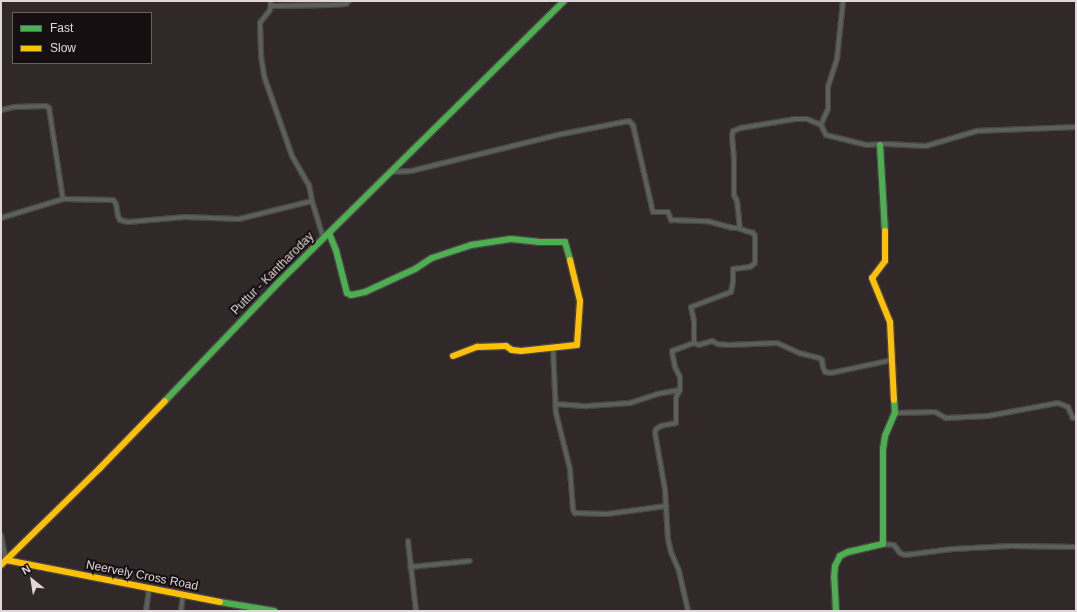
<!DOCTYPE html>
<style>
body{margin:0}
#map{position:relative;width:1077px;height:612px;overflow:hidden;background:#302829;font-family:Arial,sans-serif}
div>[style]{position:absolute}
.roads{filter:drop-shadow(1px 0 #4b4546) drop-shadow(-1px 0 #4b4546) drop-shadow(0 1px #4b4546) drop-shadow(0 -1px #4b4546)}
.street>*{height:4px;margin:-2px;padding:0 2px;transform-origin:2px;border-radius:2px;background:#59615a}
.fast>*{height:6px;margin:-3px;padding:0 3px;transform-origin:3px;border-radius:3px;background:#4caf50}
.slow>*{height:6px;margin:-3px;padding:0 3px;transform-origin:3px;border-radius:3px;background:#ffc107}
span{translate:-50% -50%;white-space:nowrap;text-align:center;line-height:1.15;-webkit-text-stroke:4px #160f11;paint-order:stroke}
.street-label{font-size:12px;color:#e1d7da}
.frame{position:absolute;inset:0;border:2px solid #e1d7da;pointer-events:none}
.legend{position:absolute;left:12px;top:12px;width:140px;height:52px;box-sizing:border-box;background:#160f11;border:1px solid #675f61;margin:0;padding:5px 7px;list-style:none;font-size:12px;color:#e1d7da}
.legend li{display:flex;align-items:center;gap:8px;height:20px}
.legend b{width:20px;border:1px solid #675f61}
.north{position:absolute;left:12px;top:560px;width:40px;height:40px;-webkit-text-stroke:3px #160f11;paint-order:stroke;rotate:330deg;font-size:11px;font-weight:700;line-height:16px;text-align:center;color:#e1d7da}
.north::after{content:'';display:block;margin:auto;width:14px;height:18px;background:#e1d7da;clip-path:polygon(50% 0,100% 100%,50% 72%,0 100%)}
</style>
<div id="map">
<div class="roads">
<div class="street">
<div style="left:271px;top:1px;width:9px;rotate:96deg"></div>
<div style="left:270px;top:10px;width:16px;rotate:128deg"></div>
<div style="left:260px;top:23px;width:33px;rotate:88deg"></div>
<div style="left:261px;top:56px;width:20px;rotate:81deg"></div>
<div style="left:264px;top:76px;width:85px;rotate:70.7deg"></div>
<div style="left:292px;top:156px;width:34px;rotate:60deg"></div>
<div style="left:309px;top:185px;width:16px;rotate:79deg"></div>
<div style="left:312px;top:201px;width:39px;rotate:73deg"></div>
<div style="left:843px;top:1px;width:58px;rotate:95.9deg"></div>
<div style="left:837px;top:59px;width:29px;rotate:108deg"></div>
<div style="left:828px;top:87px;width:22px;rotate:90deg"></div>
<div style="left:828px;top:109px;width:17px;rotate:114deg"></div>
<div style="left:821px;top:125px;width:11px;rotate:63deg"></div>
<div style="left:826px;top:135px;width:42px;rotate:13.7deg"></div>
<div style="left:867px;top:145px;width:19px;rotate:-3deg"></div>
<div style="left:886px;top:144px;width:40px;rotate:2.9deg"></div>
<div style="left:926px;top:146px;width:53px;rotate:-16.4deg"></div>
<div style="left:977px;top:131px;width:99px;rotate:-2.3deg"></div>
<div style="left:271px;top:6px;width:57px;rotate:-1deg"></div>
<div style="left:328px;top:5px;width:18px;rotate:-3deg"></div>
<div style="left:346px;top:4px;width:4px;rotate:-45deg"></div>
<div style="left:1px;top:110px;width:13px;rotate:-13deg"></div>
<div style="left:14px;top:107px;width:32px;rotate:-2deg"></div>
<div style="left:46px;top:106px;width:4px;rotate:34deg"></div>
<div style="left:49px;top:108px;width:92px;rotate:81.3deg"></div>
<div style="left:390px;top:172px;width:21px;rotate:-3deg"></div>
<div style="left:411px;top:171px;width:155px;rotate:-13.8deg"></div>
<div style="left:562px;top:134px;width:68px;rotate:-11deg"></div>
<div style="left:629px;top:121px;width:6px;rotate:45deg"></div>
<div style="left:633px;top:125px;width:89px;rotate:77.1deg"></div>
<div style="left:653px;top:212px;width:15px"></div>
<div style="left:668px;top:212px;width:9px;rotate:69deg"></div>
<div style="left:671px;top:220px;width:36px;rotate:2deg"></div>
<div style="left:707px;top:221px;width:27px;rotate:15deg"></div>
<div style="left:733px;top:228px;width:7px"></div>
<div style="left:1px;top:218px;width:65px;rotate:-17deg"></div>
<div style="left:63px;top:199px;width:50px;rotate:1.1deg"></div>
<div style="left:113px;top:200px;width:5px;rotate:53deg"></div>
<div style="left:116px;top:204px;width:12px;rotate:81deg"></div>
<div style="left:118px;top:216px;width:4px;rotate:63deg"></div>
<div style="left:120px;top:220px;width:8px;rotate:14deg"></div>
<div style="left:128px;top:222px;width:57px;rotate:-5deg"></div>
<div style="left:185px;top:217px;width:54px;rotate:2.1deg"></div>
<div style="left:239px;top:219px;width:75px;rotate:-13.9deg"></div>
<div style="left:694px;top:343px;width:22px;rotate:-90deg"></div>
<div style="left:694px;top:321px;width:14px;rotate:-102deg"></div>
<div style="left:691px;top:307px;width:43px;rotate:-20.6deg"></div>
<div style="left:731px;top:292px;width:10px;rotate:-79deg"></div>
<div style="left:733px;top:282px;width:13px;rotate:-90deg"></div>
<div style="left:733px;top:269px;width:17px;rotate:-7deg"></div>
<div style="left:750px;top:267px;width:6px;rotate:-39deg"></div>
<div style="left:755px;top:263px;width:27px;rotate:-90deg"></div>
<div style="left:755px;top:236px;width:4px;rotate:-124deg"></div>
<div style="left:753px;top:233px;width:14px;rotate:-163deg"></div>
<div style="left:740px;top:229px;width:28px;rotate:-96deg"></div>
<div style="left:737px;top:201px;width:7px;rotate:-117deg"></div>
<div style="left:734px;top:195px;width:36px;rotate:-90deg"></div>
<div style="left:734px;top:159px;width:23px;rotate:-95deg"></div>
<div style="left:732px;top:136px;width:5px;rotate:-79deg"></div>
<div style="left:733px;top:131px;width:9px;rotate:-21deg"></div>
<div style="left:741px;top:128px;width:55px;rotate:-9.5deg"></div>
<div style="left:795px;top:119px;width:12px"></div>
<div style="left:807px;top:119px;width:15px;rotate:23deg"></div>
<div style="left:553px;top:348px;width:65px;rotate:87.4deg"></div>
<div style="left:556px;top:413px;width:58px;rotate:76deg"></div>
<div style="left:570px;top:469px;width:41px;rotate:85.8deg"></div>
<div style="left:573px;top:510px;width:4px;rotate:56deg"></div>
<div style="left:575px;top:513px;width:32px;rotate:2deg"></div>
<div style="left:607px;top:514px;width:60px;rotate:-7.7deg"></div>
<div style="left:680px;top:390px;width:8px;rotate:120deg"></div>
<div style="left:676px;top:397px;width:26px;rotate:90deg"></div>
<div style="left:676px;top:423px;width:15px;rotate:169deg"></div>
<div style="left:661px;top:426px;width:6px;rotate:149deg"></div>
<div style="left:656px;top:429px;width:4px;rotate:104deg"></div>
<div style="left:655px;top:433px;width:58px;rotate:80deg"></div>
<div style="left:665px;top:490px;width:49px;rotate:86.5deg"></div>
<div style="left:668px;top:539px;width:13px;rotate:77deg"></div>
<div style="left:671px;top:552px;width:21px;rotate:67deg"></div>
<div style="left:679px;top:571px;width:41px;rotate:77.3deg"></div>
<div style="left:556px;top:404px;width:31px;rotate:4deg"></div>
<div style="left:587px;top:406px;width:43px;rotate:-4deg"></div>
<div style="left:630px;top:403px;width:28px;rotate:-18deg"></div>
<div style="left:657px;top:394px;width:23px;rotate:-10deg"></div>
<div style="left:680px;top:390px;width:13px;rotate:-90deg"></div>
<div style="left:680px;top:377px;width:11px;rotate:-117deg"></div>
<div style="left:675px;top:367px;width:16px;rotate:-101deg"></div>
<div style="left:672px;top:351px;width:23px;rotate:-20deg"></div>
<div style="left:694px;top:343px;width:5px;rotate:22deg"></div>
<div style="left:699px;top:345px;width:14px;rotate:-17deg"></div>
<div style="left:712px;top:341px;width:7px;rotate:27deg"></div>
<div style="left:718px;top:344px;width:10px;rotate:6deg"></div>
<div style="left:728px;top:345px;width:49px;rotate:-2.3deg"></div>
<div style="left:777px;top:343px;width:24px;rotate:24deg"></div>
<div style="left:799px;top:353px;width:21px;rotate:14deg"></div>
<div style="left:819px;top:358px;width:4px;rotate:34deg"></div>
<div style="left:822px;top:360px;width:7px;rotate:82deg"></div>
<div style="left:823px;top:367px;width:5px;rotate:68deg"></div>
<div style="left:825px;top:372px;width:6px;rotate:9deg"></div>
<div style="left:831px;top:373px;width:62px;rotate:-12deg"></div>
<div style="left:895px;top:413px;width:40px;rotate:-1.4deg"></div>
<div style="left:935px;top:412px;width:13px;rotate:29deg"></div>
<div style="left:946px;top:418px;width:42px;rotate:-2.7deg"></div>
<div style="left:988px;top:416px;width:71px;rotate:-10.5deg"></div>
<div style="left:1058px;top:403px;width:11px;rotate:22deg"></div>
<div style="left:1068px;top:407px;width:12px;rotate:66deg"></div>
<div style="left:1073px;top:418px;width:3px"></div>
<div style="left:1px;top:535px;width:25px;rotate:79deg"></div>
<div style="left:408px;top:541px;width:70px;rotate:83.5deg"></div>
<div style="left:883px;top:544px;width:11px;rotate:5deg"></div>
<div style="left:894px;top:545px;width:10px;rotate:53deg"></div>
<div style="left:900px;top:553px;width:5px;rotate:22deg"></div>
<div style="left:905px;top:555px;width:48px;rotate:-7.1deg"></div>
<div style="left:953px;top:549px;width:58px;rotate:-3deg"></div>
<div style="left:1011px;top:546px;width:65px;rotate:0.9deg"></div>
<div style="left:410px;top:567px;width:60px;rotate:-5.7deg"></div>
<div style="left:146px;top:611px;width:22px;rotate:-82deg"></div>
<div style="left:181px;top:611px;width:16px;rotate:-83deg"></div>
</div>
<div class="fast">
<div style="left:880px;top:145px;width:86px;rotate:86.7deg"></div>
<div style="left:329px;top:233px;width:18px;rotate:68deg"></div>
<div style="left:336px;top:250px;width:44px;rotate:75.7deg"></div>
<div style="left:347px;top:293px;width:4px;rotate:27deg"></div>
<div style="left:351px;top:295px;width:14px;rotate:-12deg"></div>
<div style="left:365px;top:292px;width:55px;rotate:-24.7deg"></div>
<div style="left:415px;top:269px;width:20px;rotate:-33deg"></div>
<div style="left:432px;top:258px;width:41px;rotate:-18.4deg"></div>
<div style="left:471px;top:245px;width:40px;rotate:-8.5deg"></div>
<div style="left:511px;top:239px;width:27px;rotate:6deg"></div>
<div style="left:538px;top:242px;width:27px"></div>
<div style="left:565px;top:242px;width:19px;rotate:74deg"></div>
<div style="left:165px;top:401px;width:163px;rotate:-46.2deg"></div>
<div style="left:278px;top:283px;width:402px;rotate:-44.6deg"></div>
<div style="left:220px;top:602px;width:55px;rotate:9.5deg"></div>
<div style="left:836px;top:611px;width:33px;rotate:-93deg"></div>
<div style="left:834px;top:578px;width:12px;rotate:-85deg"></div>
<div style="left:835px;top:566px;width:11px;rotate:-63deg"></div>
<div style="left:840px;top:556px;width:9px;rotate:-27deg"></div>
<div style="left:848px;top:552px;width:36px;rotate:-13deg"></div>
<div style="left:883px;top:544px;width:95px;rotate:-90deg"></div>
<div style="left:883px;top:449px;width:13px;rotate:-81deg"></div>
<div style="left:885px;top:436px;width:25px;rotate:-67deg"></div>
<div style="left:895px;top:413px;width:13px;rotate:-94deg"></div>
</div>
<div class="slow">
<div style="left:885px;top:231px;width:30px;rotate:90deg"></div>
<div style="left:885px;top:261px;width:21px;rotate:127deg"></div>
<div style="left:872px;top:278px;width:48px;rotate:67.8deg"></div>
<div style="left:890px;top:322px;width:78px;rotate:87.1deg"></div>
<div style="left:453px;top:356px;width:26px;rotate:-21deg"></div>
<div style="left:477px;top:347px;width:29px;rotate:-2deg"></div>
<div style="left:506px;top:346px;width:7px;rotate:34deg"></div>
<div style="left:512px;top:350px;width:9px;rotate:6deg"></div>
<div style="left:521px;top:351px;width:56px;rotate:-6.1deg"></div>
<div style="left:577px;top:345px;width:44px;rotate:-86.1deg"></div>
<div style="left:580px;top:301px;width:42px;rotate:-103.7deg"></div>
<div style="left:6px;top:560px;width:218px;rotate:11.1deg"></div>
<div style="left:1px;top:565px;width:139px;rotate:-44.4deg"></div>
<div style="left:100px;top:468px;width:93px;rotate:-45.9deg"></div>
</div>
</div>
<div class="street-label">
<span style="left:273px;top:274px;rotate:-45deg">Puttur - Kantharoday</span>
<span style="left:142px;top:576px;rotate:11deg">Neervely Cross Road</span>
</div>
<div class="frame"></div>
<ul class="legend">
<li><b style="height:5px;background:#4caf50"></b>Fast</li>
<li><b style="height:5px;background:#ffc107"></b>Slow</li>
</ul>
<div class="north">N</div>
</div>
